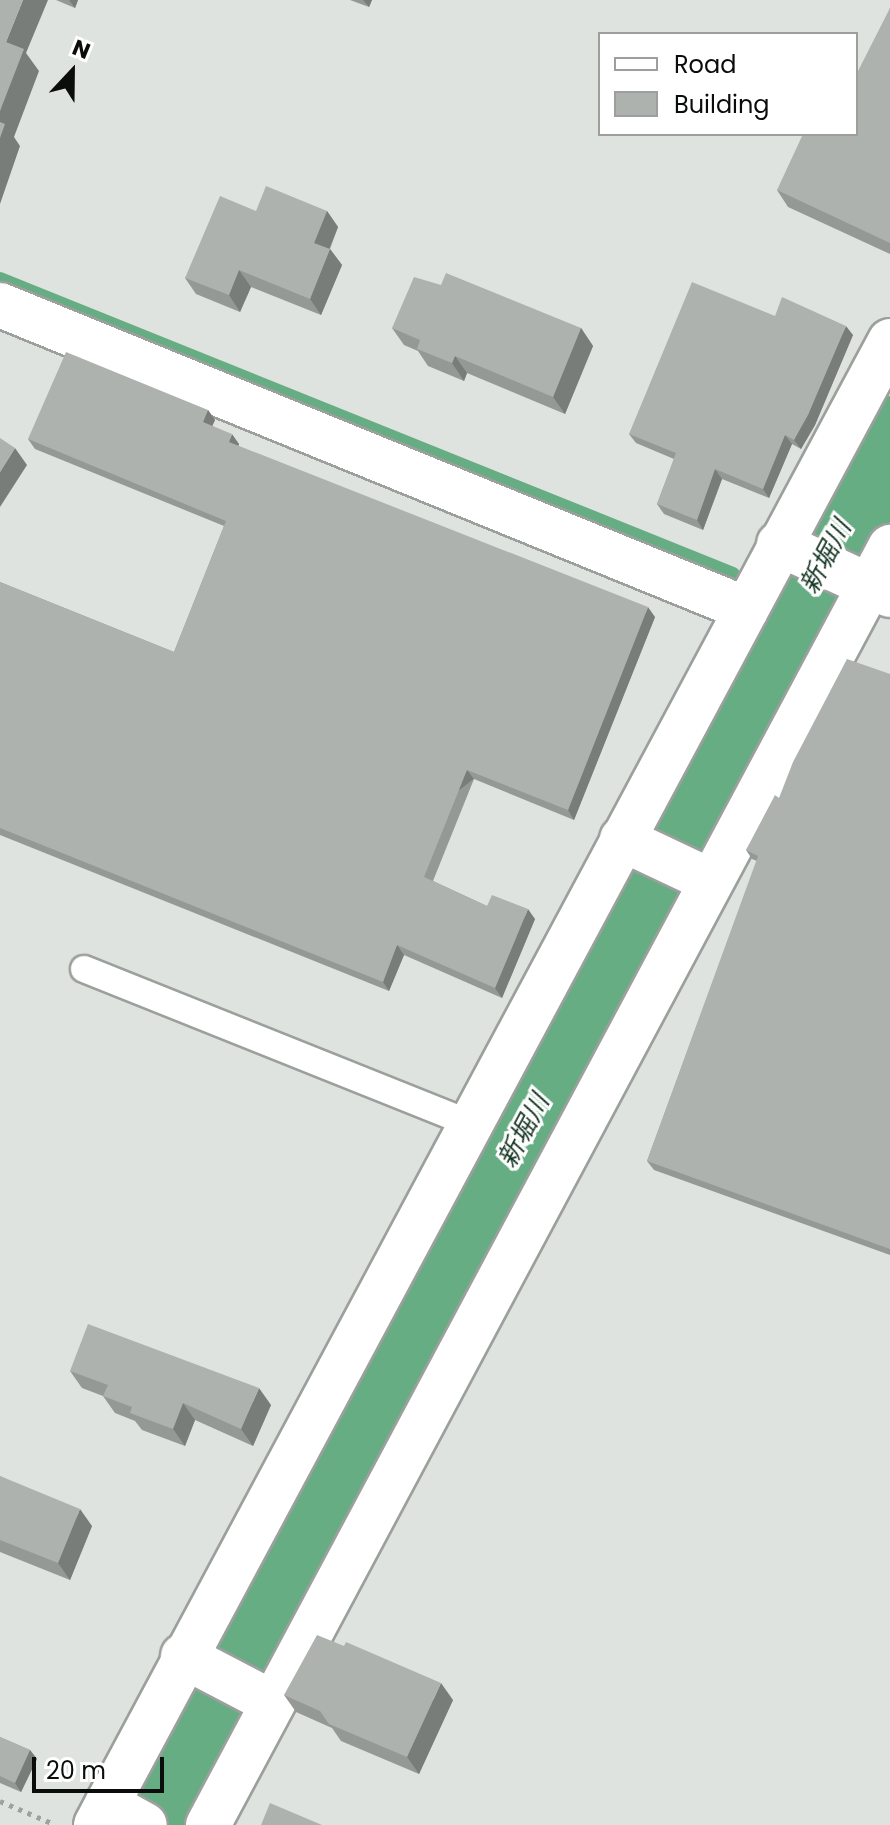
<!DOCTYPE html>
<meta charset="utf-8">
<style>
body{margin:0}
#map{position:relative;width:890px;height:1825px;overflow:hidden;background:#dee3df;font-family:Poppins,"Noto Sans JP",sans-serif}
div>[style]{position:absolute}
.stream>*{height:14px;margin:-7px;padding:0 7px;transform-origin:7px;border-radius:7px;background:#67ad83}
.river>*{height:80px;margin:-40px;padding:0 40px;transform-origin:40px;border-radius:40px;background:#67ad83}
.path>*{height:5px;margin-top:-2.5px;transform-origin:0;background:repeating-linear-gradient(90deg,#9ea29f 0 4px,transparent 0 10px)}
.roads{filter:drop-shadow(2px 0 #9ba09c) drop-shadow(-2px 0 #9ba09c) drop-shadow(0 2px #9ba09c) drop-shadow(0 -2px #9ba09c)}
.service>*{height:26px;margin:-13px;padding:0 13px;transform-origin:13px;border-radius:13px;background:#fff}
.minor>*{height:44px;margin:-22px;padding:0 22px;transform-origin:22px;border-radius:22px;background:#fff}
.wall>*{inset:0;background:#959996}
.shaded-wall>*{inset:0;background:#797d7a;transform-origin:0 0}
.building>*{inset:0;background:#adb2af}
span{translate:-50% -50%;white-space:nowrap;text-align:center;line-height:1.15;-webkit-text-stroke:6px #fff;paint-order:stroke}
.water-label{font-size:26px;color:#163523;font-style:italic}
.legend{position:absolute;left:598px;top:32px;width:260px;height:104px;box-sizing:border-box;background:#fff;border:2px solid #9d9e9e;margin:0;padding:10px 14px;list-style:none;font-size:24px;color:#0b0d0c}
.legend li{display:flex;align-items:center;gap:16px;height:40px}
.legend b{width:40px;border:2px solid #9d9e9e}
.north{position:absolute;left:32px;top:32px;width:80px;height:80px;-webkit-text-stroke:6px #fff;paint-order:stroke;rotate:22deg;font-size:22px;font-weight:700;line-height:32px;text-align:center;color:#0b0d0c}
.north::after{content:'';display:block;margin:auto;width:28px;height:36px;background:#0b0d0c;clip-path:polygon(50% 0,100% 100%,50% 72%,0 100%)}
.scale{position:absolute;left:32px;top:1757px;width:132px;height:36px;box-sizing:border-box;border:4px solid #0b0d0c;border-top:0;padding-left:10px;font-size:24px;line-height:28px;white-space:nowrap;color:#0b0d0c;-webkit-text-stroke:6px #fff;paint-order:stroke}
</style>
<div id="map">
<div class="stream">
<div style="left:0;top:279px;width:790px;rotate:21.92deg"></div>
</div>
<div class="river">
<div style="left:158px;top:1825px;width:1570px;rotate:-62.21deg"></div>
</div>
<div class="path">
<div style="left:0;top:1801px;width:59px;rotate:23.1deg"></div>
</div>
<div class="roads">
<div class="service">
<div style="left:84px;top:969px;width:416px;rotate:21.8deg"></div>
</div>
<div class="minor">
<div style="left:0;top:305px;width:806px;rotate:22.17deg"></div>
<div style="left:779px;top:544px;width:122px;rotate:24.7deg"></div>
<div style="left:622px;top:839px;width:98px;rotate:25.3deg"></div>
<div style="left:183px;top:1656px;width:99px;rotate:27.6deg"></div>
<div style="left:107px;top:1804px;width:43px;rotate:28.9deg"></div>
<div style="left:96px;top:1825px;width:1683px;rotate:-61.85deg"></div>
<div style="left:208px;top:1825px;width:1449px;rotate:-61.91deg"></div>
</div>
</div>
<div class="wall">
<div style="clip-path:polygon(56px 0,78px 0,75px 8px)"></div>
<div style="clip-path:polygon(350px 0,372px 0,369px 7px)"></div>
<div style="clip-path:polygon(890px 8px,890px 254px,788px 207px,777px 190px,856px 134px)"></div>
<div style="clip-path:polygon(256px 211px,327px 211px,338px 227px,330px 249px,342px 265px,321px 315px,251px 287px,240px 312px,196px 294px,185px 278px)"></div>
<div style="clip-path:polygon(775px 316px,853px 335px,815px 425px,801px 449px,792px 444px,769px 498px,722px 479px,703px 530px,664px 514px,657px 504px,674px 459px,636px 443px,629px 434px)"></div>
<div style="clip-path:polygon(392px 328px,581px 328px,593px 346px,565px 414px,467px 373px,464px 381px,428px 366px,418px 351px,404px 345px)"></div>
<div style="clip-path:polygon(208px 410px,215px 420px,212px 426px,239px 444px,238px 446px,655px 617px,574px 820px,474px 779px,433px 881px,487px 906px,535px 919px,502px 998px,404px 955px,389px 991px,0 835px,0 582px,174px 652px,224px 526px,35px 449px,28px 439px)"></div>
<div style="clip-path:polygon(890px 674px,890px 1255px,654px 1170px,647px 1161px,757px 861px,752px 859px,746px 850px,779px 798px)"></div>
<div style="clip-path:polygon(70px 1371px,271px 1405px,253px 1446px,195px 1420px,185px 1446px,142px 1430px,135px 1421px,115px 1413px,103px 1396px,82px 1388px)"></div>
<div style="clip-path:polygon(0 1476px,92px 1526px,70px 1580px,0 1552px)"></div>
<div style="clip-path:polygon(284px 1695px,453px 1700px,419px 1774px,341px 1741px,332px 1728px,296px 1712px)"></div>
<div style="clip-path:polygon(0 1737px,30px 1750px,37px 1759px,21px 1792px,0 1783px)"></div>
</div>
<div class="shaded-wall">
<div style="clip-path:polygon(23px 0,48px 0,26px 53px,39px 71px,14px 137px,20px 146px,0 204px,0 111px,6px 42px)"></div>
<div style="clip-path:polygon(69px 0,78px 0,75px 8px)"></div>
<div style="clip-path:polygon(363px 0,372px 0,369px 7px)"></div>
<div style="clip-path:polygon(327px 211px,338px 227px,325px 259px,314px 243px)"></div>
<div style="clip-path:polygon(330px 249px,342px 265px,321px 315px,310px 299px)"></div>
<div style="clip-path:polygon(239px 270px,251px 287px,240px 312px,229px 295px)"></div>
<div style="clip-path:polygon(846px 326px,853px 335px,815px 425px,801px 449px,794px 440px)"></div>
<div style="clip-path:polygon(581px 328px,593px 346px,565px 414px,553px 397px)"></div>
<div style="clip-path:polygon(455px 356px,467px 373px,464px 381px,452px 363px)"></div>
<div style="clip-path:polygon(208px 410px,215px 420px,210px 431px,203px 422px)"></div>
<div style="clip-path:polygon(232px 434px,239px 444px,236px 452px,229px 442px)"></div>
<div style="clip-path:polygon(785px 435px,792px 444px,769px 498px,763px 489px)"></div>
<div style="clip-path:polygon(15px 448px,27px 465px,0 507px,0 472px)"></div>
<div style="clip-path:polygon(715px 469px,722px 479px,703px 530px,697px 520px)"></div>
<div style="clip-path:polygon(648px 607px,655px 617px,574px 820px,568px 810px)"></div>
<div style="left:467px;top:770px;width:11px;height:115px;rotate:52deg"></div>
<div style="clip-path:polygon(528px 909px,535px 919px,502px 998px,495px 988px)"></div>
<div style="clip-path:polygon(397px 945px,404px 955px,389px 991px,383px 982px)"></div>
<div style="clip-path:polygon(259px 1388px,271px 1405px,253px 1446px,241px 1429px)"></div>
<div style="clip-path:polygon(183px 1403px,195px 1420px,185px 1446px,173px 1429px)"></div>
<div style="clip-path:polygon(80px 1509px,92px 1526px,70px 1580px,58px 1563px)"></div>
<div style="clip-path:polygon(441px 1683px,453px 1700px,419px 1774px,407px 1757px)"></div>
<div style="clip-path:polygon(30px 1750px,37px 1759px,21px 1792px,15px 1783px)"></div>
</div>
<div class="building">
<div style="clip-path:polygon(0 0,23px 0,6px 42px,24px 49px,0 111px)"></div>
<div style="clip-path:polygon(890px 8px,890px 243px,777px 190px,803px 134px,856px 134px,856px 75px)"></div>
<div style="clip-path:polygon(0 122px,5px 124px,0 138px)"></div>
<div style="clip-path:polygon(266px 186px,327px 211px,314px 243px,330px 249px,310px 299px,239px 270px,229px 295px,185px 278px,220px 196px,256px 211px)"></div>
<div style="clip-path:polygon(446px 273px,581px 328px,553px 397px,455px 356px,452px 363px,417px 349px,420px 340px,392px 328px,414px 277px,441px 285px)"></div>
<div style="clip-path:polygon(692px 282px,775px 316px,782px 297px,846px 326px,808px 415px,794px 440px,785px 435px,763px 489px,715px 469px,697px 520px,657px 504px,676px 453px,629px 434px)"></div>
<div style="clip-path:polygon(66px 352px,208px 410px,203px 422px,232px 434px,229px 442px,648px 607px,568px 810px,467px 770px,424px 877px,487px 906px,492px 895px,528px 909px,495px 988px,397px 945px,383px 982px,0 828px,0 582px,174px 652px,226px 521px,28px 439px)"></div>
<div style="clip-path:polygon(0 438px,15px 448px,0 472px)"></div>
<div style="clip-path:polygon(847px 659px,890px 674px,890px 1249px,647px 1161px,758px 856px,746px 850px,775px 795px,779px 798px,793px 762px)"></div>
<div style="clip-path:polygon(88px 1324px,259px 1388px,241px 1429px,183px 1403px,173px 1429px,130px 1413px,132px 1407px,103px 1396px,108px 1385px,70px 1371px)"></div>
<div style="clip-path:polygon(0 1476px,80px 1509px,58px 1563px,0 1540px)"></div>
<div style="clip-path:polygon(317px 1635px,344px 1646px,346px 1642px,441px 1683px,407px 1757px,329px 1724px,320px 1711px,284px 1695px)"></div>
<div style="clip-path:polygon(0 1737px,30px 1750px,15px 1783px,0 1776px)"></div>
<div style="clip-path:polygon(270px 1803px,322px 1825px,261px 1825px)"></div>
</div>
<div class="water-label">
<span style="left:826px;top:557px;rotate:-62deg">新堀川</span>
<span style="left:524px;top:1131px;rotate:-62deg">新堀川</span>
</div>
<ul class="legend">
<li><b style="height:10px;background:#fff"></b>Road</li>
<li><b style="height:22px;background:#adb2af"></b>Building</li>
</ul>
<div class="north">N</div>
<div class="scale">20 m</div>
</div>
